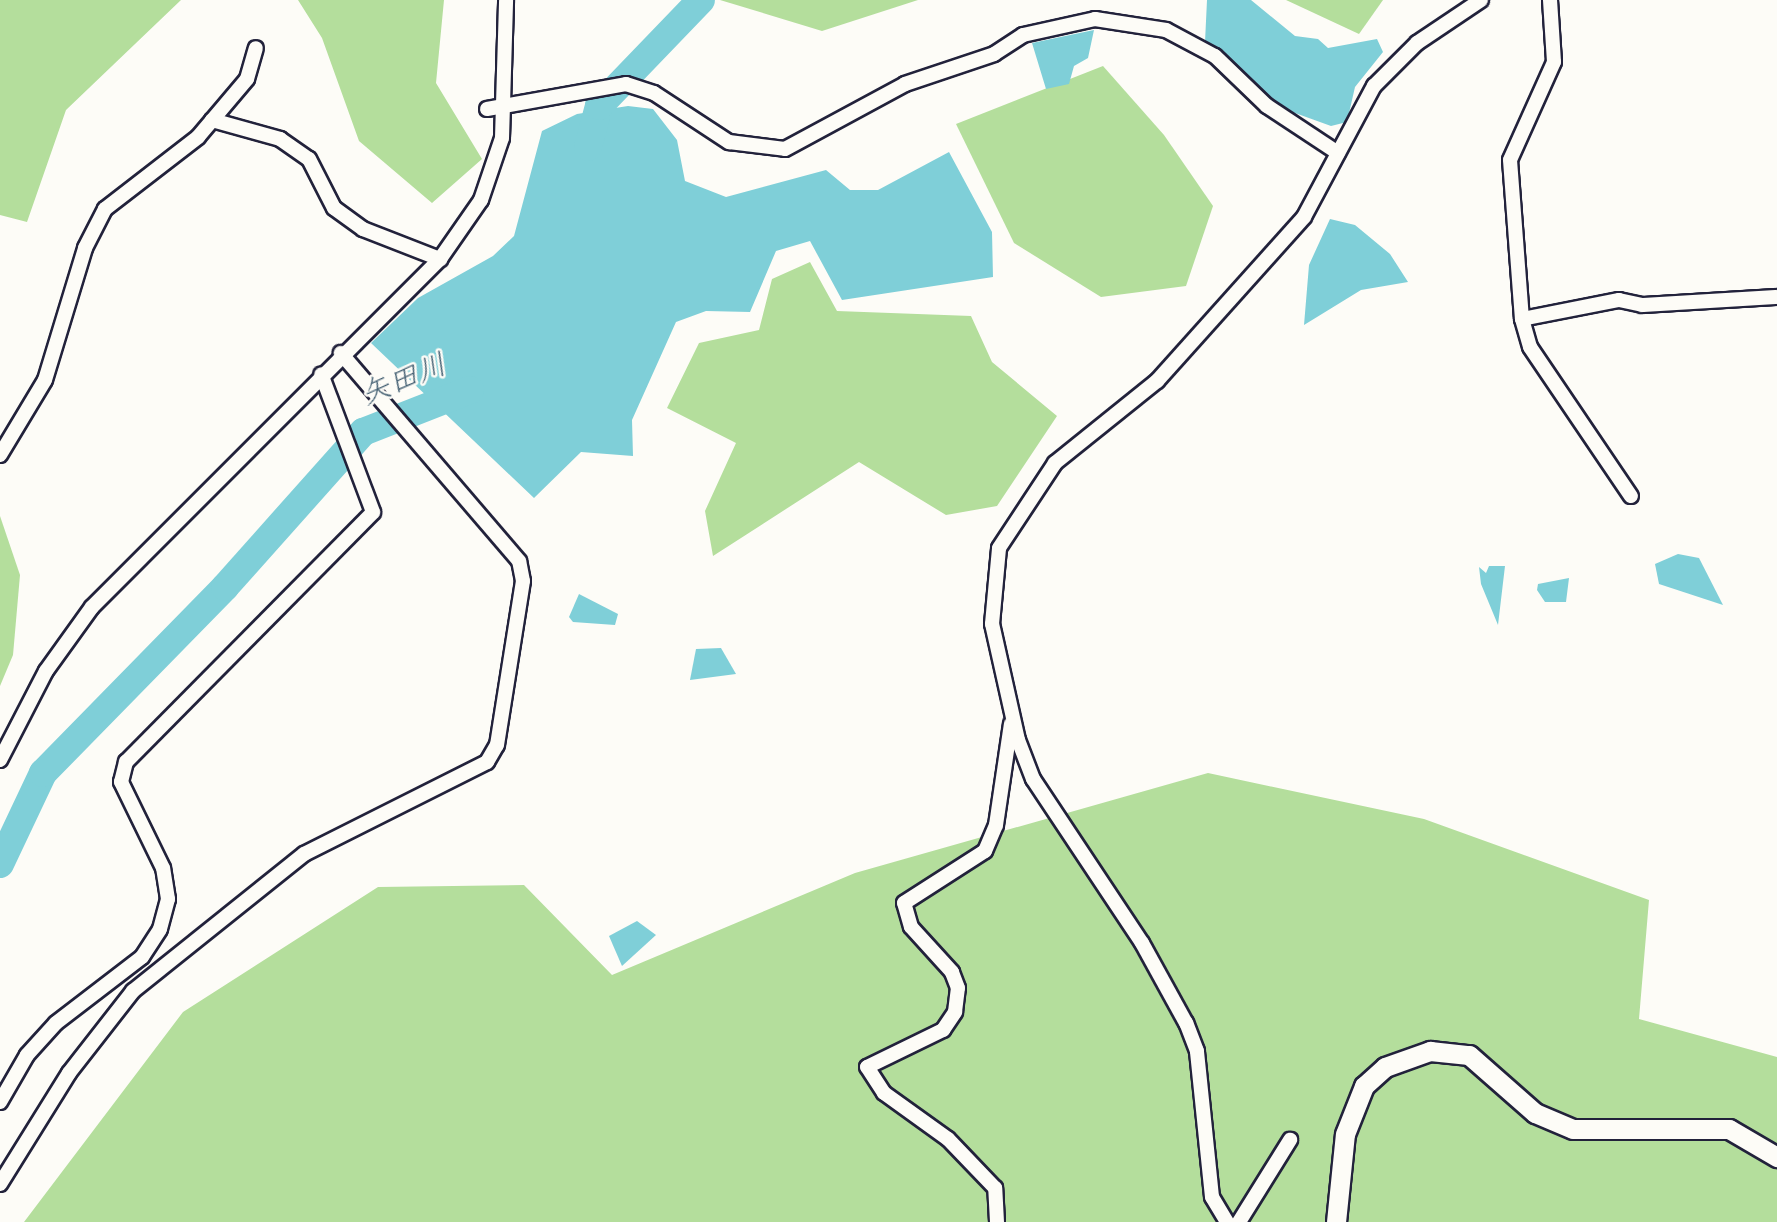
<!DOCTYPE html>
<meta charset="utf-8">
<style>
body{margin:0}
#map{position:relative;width:1777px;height:1222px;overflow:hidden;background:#fdfcf7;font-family:Mynerve,"Klee One",sans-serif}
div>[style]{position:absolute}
.green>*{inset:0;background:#b4de9c}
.water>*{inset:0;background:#7fcfd8}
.river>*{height:28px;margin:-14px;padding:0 14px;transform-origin:14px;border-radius:14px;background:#7fcfd8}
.roads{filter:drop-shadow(2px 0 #22223b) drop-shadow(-2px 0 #22223b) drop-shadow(0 2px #22223b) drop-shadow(0 -2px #22223b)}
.street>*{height:14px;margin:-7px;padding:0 7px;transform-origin:7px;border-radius:7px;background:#fdfcf7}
.secondary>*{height:19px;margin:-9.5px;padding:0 9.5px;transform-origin:9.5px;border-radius:9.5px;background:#fdfcf7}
span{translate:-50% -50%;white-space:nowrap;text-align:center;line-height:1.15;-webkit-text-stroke:5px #fdfcf7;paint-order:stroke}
.water-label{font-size:30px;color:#435f72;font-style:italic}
</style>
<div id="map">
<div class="green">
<div style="clip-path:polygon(0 0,181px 0,66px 110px,27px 222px,0 215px)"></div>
<div style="clip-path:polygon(298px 0,444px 0,436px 83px,482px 159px,432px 203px,359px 141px,322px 38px)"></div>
<div style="clip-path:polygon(720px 0,918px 0,822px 31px)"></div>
<div style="clip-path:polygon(1286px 0,1383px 0,1359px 34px)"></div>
<div style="clip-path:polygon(1103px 66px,1164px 135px,1213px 206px,1186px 286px,1101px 297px,1014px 243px,956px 124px)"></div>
<div style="clip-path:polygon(810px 262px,837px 311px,971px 316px,992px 362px,1057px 416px,997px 506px,946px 515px,859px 462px,713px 556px,705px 511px,736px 443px,667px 408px,699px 343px,759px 330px,772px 279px)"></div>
<div style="clip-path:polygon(0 516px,20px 575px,13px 655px,0 686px)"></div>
<div style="clip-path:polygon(1208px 773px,1424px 819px,1649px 900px,1639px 1019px,1777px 1057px,1777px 1222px,24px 1222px,183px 1012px,378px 887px,524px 885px,612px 975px,855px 873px)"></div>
</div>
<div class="water">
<div style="clip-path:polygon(1207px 0,1251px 0,1295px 36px,1318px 39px,1328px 48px,1377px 39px,1383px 52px,1355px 87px,1347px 122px,1331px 126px,1284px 109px,1205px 42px)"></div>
<div style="clip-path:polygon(1094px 30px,1088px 58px,1074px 66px,1069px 84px,1046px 89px,1032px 43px)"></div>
<div style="clip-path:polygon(628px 106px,653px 109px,677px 140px,685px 181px,726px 197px,826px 170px,850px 190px,878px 190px,949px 152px,992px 232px,993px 277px,842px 300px,810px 241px,776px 251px,750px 312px,706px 311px,676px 322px,632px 420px,633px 456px,581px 452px,534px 498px,371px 343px,418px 298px,493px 256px,514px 236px,542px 131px,577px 114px)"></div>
<div style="clip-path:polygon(1330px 219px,1355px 225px,1390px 254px,1408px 282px,1361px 290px,1304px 325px,1309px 265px)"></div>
<div style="clip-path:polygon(1678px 554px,1699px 558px,1723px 605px,1659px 584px,1655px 564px)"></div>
<div style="clip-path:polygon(1489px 566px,1505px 566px,1498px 625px,1481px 584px,1479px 567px,1486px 573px)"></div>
<div style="clip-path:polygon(1569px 578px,1566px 602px,1545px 602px,1537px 590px,1538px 584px)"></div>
<div style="clip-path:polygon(579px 594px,618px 614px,615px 625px,573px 622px,569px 617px)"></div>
<div style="clip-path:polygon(721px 648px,736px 674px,690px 680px,696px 649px)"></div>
<div style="clip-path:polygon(637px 921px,656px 935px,622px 966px,609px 936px)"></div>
</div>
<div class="river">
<div style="left:588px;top:147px;width:42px;rotate:-75deg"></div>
<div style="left:599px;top:106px;width:147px;rotate:-46.1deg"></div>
<div style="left:0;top:864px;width:101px;rotate:-64.7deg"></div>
<div style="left:43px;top:773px;width:260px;rotate:-45.6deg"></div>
<div style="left:225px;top:587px;width:208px;rotate:-48.3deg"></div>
<div style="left:363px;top:432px;width:115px;rotate:-21.4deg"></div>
</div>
<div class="roads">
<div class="street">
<div style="left:1550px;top:0;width:62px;rotate:86.3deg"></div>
<div style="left:1554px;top:62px;width:107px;rotate:114.2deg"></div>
<div style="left:1510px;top:160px;width:159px;rotate:85.7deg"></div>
<div style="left:1522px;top:319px;width:29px;rotate:74deg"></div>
<div style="left:1530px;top:347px;width:180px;rotate:55.9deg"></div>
<div style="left:487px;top:109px;width:141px;rotate:-10.2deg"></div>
<div style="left:626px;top:84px;width:29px;rotate:18deg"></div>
<div style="left:654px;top:93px;width:90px;rotate:33.2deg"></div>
<div style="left:729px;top:142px;width:56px;rotate:7.1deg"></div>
<div style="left:785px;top:149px;width:136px;rotate:-28.4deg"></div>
<div style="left:905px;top:84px;width:94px;rotate:-18.6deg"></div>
<div style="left:994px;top:54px;width:35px;rotate:-33deg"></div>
<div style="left:1023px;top:35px;width:74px;rotate:-12.5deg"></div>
<div style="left:1095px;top:19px;width:72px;rotate:8.8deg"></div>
<div style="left:1166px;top:30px;width:55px;rotate:28deg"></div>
<div style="left:1215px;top:56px;width:72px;rotate:43.9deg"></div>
<div style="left:1267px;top:106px;width:85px;rotate:33.5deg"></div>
<div style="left:212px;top:120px;width:71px;rotate:15.6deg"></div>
<div style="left:280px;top:139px;width:35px;rotate:35deg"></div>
<div style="left:309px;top:159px;width:55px;rotate:63deg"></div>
<div style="left:334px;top:208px;width:36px;rotate:36deg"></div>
<div style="left:363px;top:229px;width:83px;rotate:21.3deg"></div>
<div style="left:1522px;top:319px;width:99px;rotate:-11.1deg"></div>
<div style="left:1619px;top:300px;width:24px;rotate:12deg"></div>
<div style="left:1642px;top:305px;width:135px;rotate:-3.4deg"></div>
<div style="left:0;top:455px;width:87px;rotate:-59deg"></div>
<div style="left:45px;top:380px;width:138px;rotate:-73.1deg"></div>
<div style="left:85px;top:248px;width:44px;rotate:-62.9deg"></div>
<div style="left:105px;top:209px;width:118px;rotate:-37.7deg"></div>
<div style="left:198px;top:137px;width:76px;rotate:-49.8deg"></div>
<div style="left:247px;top:79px;width:32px;rotate:-74deg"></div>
<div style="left:0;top:760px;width:100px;rotate:-62.7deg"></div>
<div style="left:46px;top:671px;width:79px;rotate:-54.3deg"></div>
<div style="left:92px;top:607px;width:492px;rotate:-45deg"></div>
<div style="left:440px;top:259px;width:72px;rotate:-55.2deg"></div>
<div style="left:481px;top:200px;width:65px;rotate:-71.3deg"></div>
<div style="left:502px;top:138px;width:138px;rotate:-88.3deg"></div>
<div style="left:0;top:1102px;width:54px;rotate:-60.1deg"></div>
<div style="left:27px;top:1055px;width:43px;rotate:-47.8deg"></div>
<div style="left:56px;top:1023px;width:108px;rotate:-37.5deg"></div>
<div style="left:142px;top:957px;width:33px;rotate:-57deg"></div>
<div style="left:160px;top:929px;width:31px;rotate:-75deg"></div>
<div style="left:168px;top:899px;width:31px;rotate:-99deg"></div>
<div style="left:163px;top:868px;width:96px;rotate:-116deg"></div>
<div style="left:121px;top:782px;width:21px;rotate:-76deg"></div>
<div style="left:126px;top:762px;width:351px;rotate:-45.3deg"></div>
<div style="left:373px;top:512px;width:147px;rotate:-110.6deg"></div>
<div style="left:0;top:1184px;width:131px;rotate:-58.1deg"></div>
<div style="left:69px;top:1073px;width:104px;rotate:-52deg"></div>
<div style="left:133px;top:991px;width:219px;rotate:-38.7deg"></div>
<div style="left:304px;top:854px;width:205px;rotate:-26.7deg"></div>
<div style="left:487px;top:762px;width:20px;rotate:-60deg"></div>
<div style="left:497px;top:745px;width:166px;rotate:-81deg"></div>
<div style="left:523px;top:581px;width:20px;rotate:-101deg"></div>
<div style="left:519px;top:561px;width:274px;rotate:-130.6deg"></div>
<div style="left:997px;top:1222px;width:34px;rotate:-93deg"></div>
<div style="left:995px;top:1188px;width:68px;rotate:-133.8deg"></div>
<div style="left:948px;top:1139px;width:79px;rotate:-144.3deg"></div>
<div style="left:884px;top:1093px;width:31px;rotate:-123deg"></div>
<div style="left:867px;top:1067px;width:85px;rotate:-26deg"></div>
<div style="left:943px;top:1030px;width:22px;rotate:-56deg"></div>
<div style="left:955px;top:1012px;width:24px;rotate:-83deg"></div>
<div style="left:958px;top:988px;width:17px;rotate:-111deg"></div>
<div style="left:952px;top:972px;width:61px;rotate:-132.3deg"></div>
<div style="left:911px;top:927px;width:25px;rotate:-106deg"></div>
<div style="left:904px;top:903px;width:96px;rotate:-32.7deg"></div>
<div style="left:985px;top:851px;width:28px;rotate:-67deg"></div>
<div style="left:996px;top:825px;width:102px;rotate:-81.6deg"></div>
<div style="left:1227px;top:1222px;width:29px;rotate:-121deg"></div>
<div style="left:1212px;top:1197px;width:147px;rotate:-95.9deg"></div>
<div style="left:1197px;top:1051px;width:30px;rotate:-111deg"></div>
<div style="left:1186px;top:1023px;width:91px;rotate:-118.8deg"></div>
<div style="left:1142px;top:943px;width:197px;rotate:-123.6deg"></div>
<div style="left:1033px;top:779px;width:42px;rotate:-111deg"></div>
<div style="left:1018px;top:740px;width:119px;rotate:-102.6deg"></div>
<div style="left:992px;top:624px;width:76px;rotate:-84.7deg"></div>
<div style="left:999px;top:548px;width:102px;rotate:-56.6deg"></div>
<div style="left:1055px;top:463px;width:131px;rotate:-38.8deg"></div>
<div style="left:1157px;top:381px;width:220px;rotate:-48.1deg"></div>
<div style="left:1304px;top:217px;width:149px;rotate:-61.9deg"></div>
<div style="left:1374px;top:86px;width:61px;rotate:-45deg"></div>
<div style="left:1417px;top:43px;width:77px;rotate:-33.9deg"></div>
<div style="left:1239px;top:1222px;width:97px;rotate:-58.1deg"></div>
</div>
<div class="secondary">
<div style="left:1336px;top:1222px;width:88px;rotate:-84.2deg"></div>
<div style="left:1345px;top:1134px;width:52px;rotate:-68.4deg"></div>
<div style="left:1364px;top:1086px;width:28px;rotate:-42deg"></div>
<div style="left:1385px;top:1067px;width:48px;rotate:-19.6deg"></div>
<div style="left:1430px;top:1051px;width:39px;rotate:6deg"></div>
<div style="left:1469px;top:1055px;width:88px;rotate:41.3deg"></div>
<div style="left:1535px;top:1113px;width:41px;rotate:22.8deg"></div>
<div style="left:1573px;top:1129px;width:156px"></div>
<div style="left:1729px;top:1129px;width:56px;rotate:30.3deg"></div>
</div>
</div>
<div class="water-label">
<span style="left:404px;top:381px;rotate:-22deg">矢田川</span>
</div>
</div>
